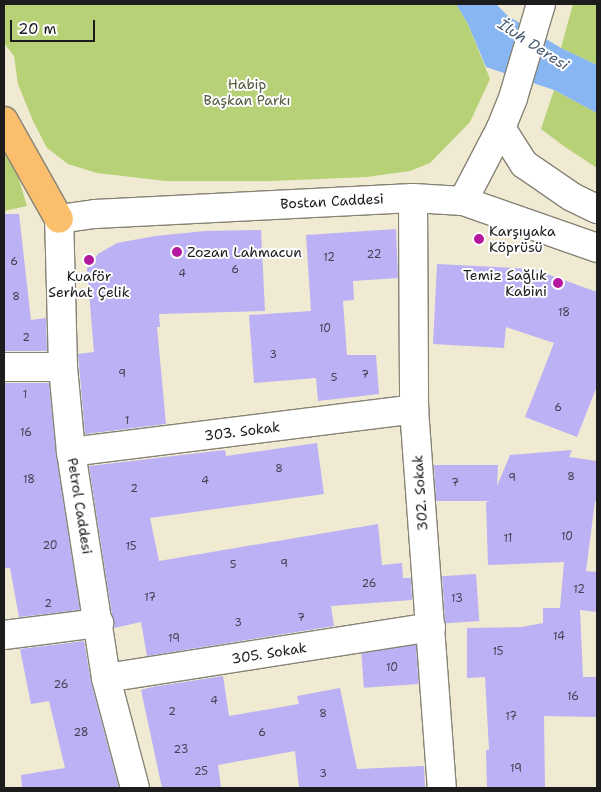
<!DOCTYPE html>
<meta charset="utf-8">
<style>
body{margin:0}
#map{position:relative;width:601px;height:792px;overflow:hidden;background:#efead1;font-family:"Shantell Sans",sans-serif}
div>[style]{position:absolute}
.green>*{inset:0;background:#b7d176}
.water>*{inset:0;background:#87b6f2}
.building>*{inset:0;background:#bbb1f4;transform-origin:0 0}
.roads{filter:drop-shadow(1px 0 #868376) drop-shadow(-1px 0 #868376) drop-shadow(0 1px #868376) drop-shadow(0 -1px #868376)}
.minor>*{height:28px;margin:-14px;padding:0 14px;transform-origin:14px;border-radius:14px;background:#fff}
.major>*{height:28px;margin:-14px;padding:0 14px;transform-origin:14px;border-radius:14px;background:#fabe6d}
.dots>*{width:14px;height:14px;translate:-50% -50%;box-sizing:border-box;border:2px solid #fff;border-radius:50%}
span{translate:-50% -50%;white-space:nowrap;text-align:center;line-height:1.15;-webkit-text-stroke:4px #fff;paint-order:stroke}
.number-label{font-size:11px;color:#444152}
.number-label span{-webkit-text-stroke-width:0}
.park-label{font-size:14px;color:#525b3c}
.street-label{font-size:14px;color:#1c1c1c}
.poi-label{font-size:14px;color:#1c1c1c}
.left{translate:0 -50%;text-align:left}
.right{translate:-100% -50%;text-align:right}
.water-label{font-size:15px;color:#475a72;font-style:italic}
.frame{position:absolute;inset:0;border:5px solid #1c1c1c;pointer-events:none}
.scale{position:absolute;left:10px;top:20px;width:85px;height:22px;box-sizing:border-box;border:2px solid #1c1c1c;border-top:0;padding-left:6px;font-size:15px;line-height:18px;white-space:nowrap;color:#1c1c1c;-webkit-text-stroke:4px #fff;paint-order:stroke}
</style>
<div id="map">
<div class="green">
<div style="clip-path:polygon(4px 4px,456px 4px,468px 24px,490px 79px,470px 122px,430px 163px,410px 171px,367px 177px,271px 181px,166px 181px,97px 173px,68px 164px,47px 148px,33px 121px,18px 84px,14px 56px,4px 43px)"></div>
<div style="clip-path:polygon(573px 4px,597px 4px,597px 65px,561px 48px)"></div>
<div style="clip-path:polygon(554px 90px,597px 113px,597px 168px,565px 147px,541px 129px)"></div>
<div style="clip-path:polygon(4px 141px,9px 147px,27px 206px,4px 211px)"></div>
</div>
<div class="water">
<div style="clip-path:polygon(456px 4px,496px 4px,508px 16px,561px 48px,597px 65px,597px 113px,554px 90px,486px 67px,468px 24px)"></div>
</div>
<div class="building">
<div style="clip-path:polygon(4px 214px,19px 214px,31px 320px,46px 318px,47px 351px,4px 351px)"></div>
<div style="clip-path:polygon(396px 229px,398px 278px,353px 281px,354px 300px,343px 301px,347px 355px,376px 355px,379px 394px,318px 401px,316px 378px,254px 383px,249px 315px,311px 311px,306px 235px)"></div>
<div style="clip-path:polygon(261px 230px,265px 311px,159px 314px,160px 327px,157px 327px,166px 424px,85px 434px,78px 354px,94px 352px,87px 268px,98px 254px,117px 243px,155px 236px,205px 231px)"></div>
<div style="clip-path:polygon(437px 264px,533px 269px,597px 292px,597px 386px,577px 437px,525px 417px,554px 343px,506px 327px,504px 348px,433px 344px)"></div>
<div style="clip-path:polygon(4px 383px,49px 383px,56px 454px,80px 610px,19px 617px,10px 568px,4px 568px)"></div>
<div style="clip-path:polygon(317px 443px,324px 494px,150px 518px,159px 561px,378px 524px,382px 565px,402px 563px,403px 578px,411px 578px,412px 600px,331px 606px,334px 626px,147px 656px,141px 622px,114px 628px,89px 466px,225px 450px,226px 456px)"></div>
<div style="clip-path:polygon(572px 450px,569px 457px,597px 461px,597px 502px,595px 501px,586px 571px,597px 572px,597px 612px,580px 610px,583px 677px,597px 677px,597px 717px,544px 716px,545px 788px,487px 788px,486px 750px,489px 750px,485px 677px,467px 678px,467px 628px,522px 627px,543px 623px,543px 608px,560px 608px,564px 562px,488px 565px,486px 502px,491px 501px,436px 501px,434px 465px,498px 465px,497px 486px,510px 455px)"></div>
<div style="left:476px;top:574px;width:47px;height:34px;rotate:86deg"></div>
<div style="clip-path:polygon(84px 641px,91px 682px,119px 788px,22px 788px,21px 775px,65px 768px,49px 701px,31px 704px,20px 649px)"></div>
<div style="left:416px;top:645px;width:39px;height:55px;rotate:86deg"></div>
<div style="clip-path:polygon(223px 676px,229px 716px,299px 704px,297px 696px,340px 688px,357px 769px,424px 766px,425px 788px,299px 788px,295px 751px,218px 765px,221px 788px,162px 788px,141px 690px,152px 687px)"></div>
</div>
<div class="roads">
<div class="minor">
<div style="left:501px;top:128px;width:43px;rotate:57.4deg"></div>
<div style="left:524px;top:164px;width:58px;rotate:34.5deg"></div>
<div style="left:572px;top:197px;width:28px;rotate:26deg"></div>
<div style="left:413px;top:198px;width:211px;rotate:89.7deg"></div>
<div style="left:414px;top:409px;width:380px;rotate:85.8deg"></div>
<div style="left:463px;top:201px;width:82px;rotate:-62.5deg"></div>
<div style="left:501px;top:128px;width:32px;rotate:-68deg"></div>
<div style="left:513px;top:98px;width:98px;rotate:-73.4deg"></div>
<div style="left:4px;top:367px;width:59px"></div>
<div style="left:71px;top:452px;width:346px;rotate:-7.1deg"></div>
<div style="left:4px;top:635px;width:96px;rotate:-7.2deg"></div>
<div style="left:106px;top:678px;width:329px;rotate:-8.9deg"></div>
<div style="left:135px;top:788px;width:114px;rotate:-104.8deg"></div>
<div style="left:106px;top:678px;width:229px;rotate:-98.8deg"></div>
<div style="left:71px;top:452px;width:85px;rotate:-95.4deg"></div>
<div style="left:63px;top:367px;width:148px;rotate:-91.5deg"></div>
<div style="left:59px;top:219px;width:36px;rotate:-8deg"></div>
<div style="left:95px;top:214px;width:318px;rotate:-2.9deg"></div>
<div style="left:413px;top:198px;width:50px;rotate:3.4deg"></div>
<div style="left:463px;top:201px;width:142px;rotate:19.3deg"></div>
</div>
<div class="major">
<div style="left:4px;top:121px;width:112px;rotate:60.7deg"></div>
</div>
</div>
<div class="dots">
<div style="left:479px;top:239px;background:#b5179e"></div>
<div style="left:177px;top:252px;background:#b5179e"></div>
<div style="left:89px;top:260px;background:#b5179e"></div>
<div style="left:558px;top:283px;background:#b5179e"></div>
</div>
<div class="number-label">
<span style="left:374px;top:255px">22</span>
<span style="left:329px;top:258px">12</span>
<span style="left:14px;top:262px">6</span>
<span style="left:235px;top:270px">6</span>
<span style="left:182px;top:274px">4</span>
<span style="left:16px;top:297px">8</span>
<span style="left:564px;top:313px">18</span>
<span style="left:325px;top:329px">10</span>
<span style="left:26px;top:338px">2</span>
<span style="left:273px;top:355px">3</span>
<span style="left:122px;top:374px">9</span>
<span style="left:365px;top:375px">7</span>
<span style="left:334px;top:378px">5</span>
<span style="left:25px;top:395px">1</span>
<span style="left:558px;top:408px">6</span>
<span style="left:127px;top:421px">1</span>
<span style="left:26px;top:433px">16</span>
<span style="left:279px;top:469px">8</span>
<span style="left:571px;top:477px">8</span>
<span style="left:512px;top:478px">9</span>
<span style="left:29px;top:480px">18</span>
<span style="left:205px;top:481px">4</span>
<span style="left:455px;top:483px">7</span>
<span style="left:134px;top:489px">2</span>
<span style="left:567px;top:537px">10</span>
<span style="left:508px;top:539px">11</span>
<span style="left:50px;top:546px">20</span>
<span style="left:131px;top:547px">15</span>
<span style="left:284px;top:564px">9</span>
<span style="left:233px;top:565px">5</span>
<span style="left:369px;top:584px">26</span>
<span style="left:579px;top:590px">12</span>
<span style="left:150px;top:598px">17</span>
<span style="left:457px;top:599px">13</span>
<span style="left:48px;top:604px">2</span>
<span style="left:301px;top:618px">7</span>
<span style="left:238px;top:623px">3</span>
<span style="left:559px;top:637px">14</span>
<span style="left:174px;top:639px">19</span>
<span style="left:498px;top:652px">15</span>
<span style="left:392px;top:668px">10</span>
<span style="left:61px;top:685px">26</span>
<span style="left:573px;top:697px">16</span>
<span style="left:214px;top:701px">4</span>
<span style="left:172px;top:712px">2</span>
<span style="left:323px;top:714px">8</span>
<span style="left:511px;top:717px">17</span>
<span style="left:81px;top:733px">28</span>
<span style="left:262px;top:733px">6</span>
<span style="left:181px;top:750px">23</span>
<span style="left:516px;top:769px">19</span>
<span style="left:201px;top:772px">25</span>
<span style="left:323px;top:774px">3</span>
</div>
<div class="park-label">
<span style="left:247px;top:92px">Habip<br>Başkan Parkı</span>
</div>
<div class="street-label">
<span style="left:332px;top:201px;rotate:-3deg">Bostan Caddesi</span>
<span style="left:242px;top:431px;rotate:-7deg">303. Sokak</span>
<span style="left:420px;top:493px;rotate:-94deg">302. Sokak</span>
<span style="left:80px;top:506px;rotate:81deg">Petrol Caddesi</span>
<span style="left:269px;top:653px;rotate:-9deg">305. Sokak</span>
</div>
<div class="poi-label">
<span class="left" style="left:489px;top:239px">Karşıyaka<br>Köprüsü</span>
<span class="left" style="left:187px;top:252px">Zozan Lahmacun</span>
<span class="right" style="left:547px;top:283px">Temiz Sağlık<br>Kabini</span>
<span style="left:89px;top:284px">Kuaför<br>Serhat Çelik</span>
</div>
<div class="water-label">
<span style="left:533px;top:45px;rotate:33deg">İluh Deresi</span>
</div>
<div class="frame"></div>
<div class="scale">20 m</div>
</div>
